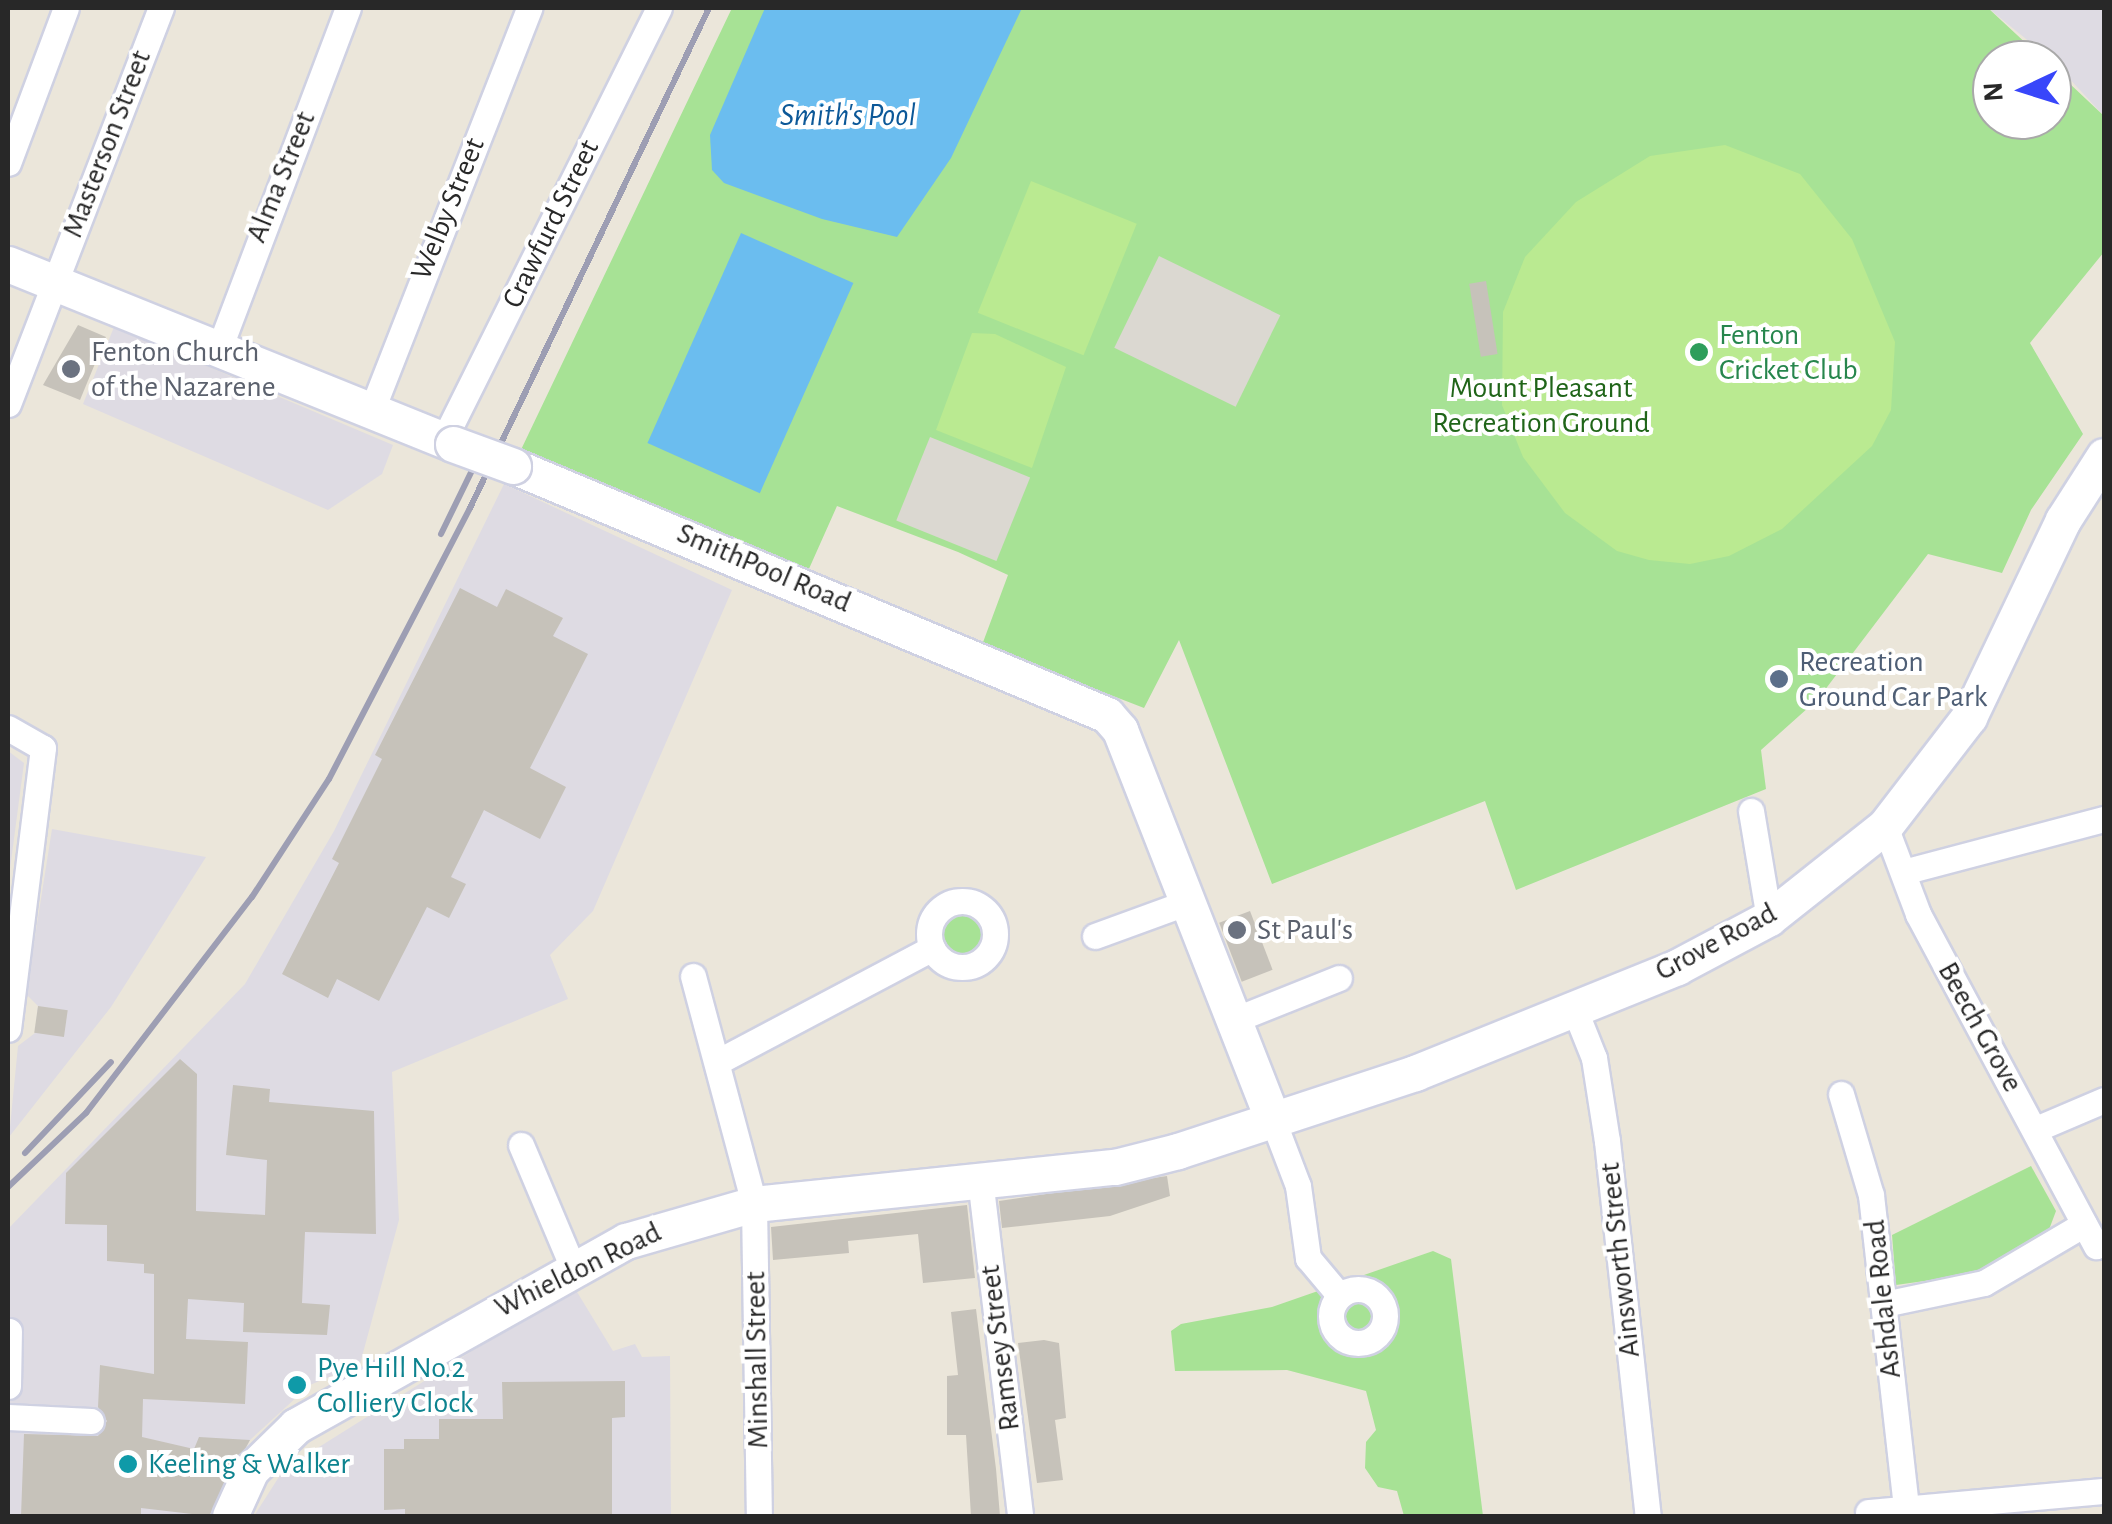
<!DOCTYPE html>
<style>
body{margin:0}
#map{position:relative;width:2112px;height:1524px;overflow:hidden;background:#ebe6da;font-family:"Alegreya Sans",sans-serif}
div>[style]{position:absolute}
.industrial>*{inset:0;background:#dedbe3}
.green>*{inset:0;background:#a7e295}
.round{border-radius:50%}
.pitch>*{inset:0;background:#baea91;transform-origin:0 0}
.plaza>*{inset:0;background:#dbd8d1;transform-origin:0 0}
.water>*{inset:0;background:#6bbdef;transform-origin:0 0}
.building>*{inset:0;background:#c6c2ba;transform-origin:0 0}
.roads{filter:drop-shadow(2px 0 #cfd1e2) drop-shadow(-2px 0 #cfd1e2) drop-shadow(0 2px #cfd1e2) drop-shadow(0 -2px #cfd1e2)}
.street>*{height:25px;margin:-12.5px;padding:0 12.5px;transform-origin:12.5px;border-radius:12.5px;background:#fff}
.street>.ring{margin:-12.5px;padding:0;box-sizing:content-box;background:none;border:25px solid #fff;border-radius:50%}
.secondary>*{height:35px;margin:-17.5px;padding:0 17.5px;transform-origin:17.5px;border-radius:17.5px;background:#fff}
.rail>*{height:6px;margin:-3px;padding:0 3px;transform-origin:3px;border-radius:3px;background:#9d9eb3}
.bridges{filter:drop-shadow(2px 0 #cfd1e2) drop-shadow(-2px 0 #cfd1e2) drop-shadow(0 2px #cfd1e2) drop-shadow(0 -2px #cfd1e2)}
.secondary-bridge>*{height:35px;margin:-17.5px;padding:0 17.5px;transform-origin:17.5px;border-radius:17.5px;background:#fff}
.dots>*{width:28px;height:28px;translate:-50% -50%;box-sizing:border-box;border:5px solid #fff;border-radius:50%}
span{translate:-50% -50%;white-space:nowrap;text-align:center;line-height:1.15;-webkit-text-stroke:8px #fff;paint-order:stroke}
.street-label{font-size:30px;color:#282828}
.leisure-label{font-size:30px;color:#27864d}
.left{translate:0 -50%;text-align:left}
.worship-label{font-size:30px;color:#5b616d}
.park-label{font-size:30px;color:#206519}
.service-label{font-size:30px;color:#4e5e75}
.culture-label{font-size:30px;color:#0d838f}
.water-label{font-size:32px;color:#0c5898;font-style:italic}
.frame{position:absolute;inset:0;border:10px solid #282828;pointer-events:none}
.north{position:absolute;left:1972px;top:40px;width:100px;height:100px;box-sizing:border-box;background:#fff;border:2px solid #a9a9a9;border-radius:50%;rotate:266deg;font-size:28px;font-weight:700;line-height:40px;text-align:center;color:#282828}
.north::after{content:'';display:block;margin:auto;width:35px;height:45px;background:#3846fa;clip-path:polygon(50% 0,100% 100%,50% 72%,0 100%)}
</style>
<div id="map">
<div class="industrial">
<div style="clip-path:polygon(1988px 8px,2104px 8px,2104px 116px,2052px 60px)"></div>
<div style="clip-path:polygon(114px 327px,393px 445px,382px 474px,328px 510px,83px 404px)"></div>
<div style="clip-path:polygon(504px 484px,732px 590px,593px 911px,550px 955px,568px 999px,392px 1072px,399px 1220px,360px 1364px,310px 1385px,250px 1440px,212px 1516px,8px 1516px,8px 1229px,245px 984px,334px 831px)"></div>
<div style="clip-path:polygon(8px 751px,24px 763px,8px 884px)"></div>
<div style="clip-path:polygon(52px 829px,206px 857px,111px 1007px,9px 1137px,18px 1046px,35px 1033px,38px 1006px,26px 994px)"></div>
<div style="clip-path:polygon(574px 1287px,613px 1351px,635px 1344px,642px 1357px,670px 1356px,671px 1516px,254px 1516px,284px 1469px)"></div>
</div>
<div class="green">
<div style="clip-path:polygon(732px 8px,1988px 8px,2044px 60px,1992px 60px,1992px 120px,2052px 120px,2052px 67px,2104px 116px,2104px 252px,2030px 343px,2083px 434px,2031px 510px,2002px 573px,1928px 554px,1818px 699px,1761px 750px,1766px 789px,1516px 890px,1485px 801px,1272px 884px,1179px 640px,1144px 708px,982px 645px,1008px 575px,958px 552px,837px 506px,808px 571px,518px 456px)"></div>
<div class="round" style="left:939px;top:911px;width:46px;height:46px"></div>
<div style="clip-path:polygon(2031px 1166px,2056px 1211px,2047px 1235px,1974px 1274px,1896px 1285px,1892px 1235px)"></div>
<div style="clip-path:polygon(1433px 1251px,1451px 1259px,1483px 1516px,1404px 1516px,1397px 1491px,1378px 1487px,1365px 1468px,1366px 1442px,1376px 1430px,1366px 1391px,1287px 1370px,1175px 1371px,1171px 1331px,1181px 1324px,1272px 1307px)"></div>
</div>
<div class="pitch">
<div style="clip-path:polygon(1725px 145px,1800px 174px,1852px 239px,1895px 342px,1891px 410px,1872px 446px,1782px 529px,1729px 556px,1690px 564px,1649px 560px,1617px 551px,1565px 513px,1523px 457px,1502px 405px,1503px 312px,1525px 257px,1576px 202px,1650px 156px)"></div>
<div style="left:1031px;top:181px;width:114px;height:142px;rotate:22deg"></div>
<div style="clip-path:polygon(972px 333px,995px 334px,1066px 367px,1032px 468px,936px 430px)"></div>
</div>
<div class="plaza">
<div style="left:1159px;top:256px;width:135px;height:102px;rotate:26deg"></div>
<div style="left:930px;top:437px;width:108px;height:90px;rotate:22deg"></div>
</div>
<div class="water">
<div style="clip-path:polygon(765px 8px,1022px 8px,951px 158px,897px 237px,822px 219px,724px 183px,712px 170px,710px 135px)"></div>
<div style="left:741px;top:233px;width:123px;height:230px;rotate:24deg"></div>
</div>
<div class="building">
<div style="left:1486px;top:281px;width:74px;height:17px;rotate:81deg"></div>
<div style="clip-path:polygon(78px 325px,106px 337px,80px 400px,43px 385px)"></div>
<div style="clip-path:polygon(460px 588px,497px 607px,506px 589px,563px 618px,553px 636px,588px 654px,530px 768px,566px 787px,540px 839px,484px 810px,451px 877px,466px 884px,449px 918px,427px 907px,379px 1001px,337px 979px,328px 998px,282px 974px,339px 863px,332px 859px,382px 759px,375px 755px)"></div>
<div style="left:1250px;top:911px;width:63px;height:33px;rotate:69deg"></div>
<div style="left:38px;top:1006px;width:30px;height:27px;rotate:8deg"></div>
<div style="clip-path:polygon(180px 1059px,197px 1074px,196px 1211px,265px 1215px,267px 1160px,226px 1155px,233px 1085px,270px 1089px,269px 1102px,374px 1111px,376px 1234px,305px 1232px,302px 1303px,330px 1305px,327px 1335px,243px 1332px,244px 1303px,188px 1299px,186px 1339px,248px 1342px,245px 1404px,143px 1399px,142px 1437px,194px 1449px,199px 1437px,250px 1440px,209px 1516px,141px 1508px,141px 1516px,21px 1516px,24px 1434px,98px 1436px,107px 1421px,98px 1407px,100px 1365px,154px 1374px,154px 1274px,144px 1273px,144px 1264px,107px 1261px,107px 1225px,65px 1224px,66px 1173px)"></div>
<div style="clip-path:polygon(1167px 1176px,1170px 1196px,1110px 1216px,1002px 1228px,999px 1201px)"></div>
<div style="clip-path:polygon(967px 1205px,975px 1278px,923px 1283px,918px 1234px,848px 1241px,849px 1253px,773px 1260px,771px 1227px)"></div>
<div style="clip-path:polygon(976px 1309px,996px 1469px,1000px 1516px,971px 1516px,966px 1435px,947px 1435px,947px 1376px,958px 1375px,951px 1312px)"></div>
<div style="clip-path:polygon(1044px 1340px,1059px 1343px,1066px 1418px,1055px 1420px,1063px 1480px,1037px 1483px,1018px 1343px)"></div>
<div style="clip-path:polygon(625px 1381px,625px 1417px,612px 1418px,612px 1516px,405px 1516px,405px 1509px,384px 1510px,384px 1449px,404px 1449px,404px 1439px,439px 1439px,439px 1419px,503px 1419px,502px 1382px)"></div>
</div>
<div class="roads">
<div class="street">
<div style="left:8px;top:163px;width:165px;rotate:-69.5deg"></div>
<div style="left:219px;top:349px;width:365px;rotate:-69.3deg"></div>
<div style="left:8px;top:404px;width:425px;rotate:-68.9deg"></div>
<div style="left:371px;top:412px;width:434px;rotate:-68.6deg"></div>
<div style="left:443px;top:441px;width:484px;rotate:-63.5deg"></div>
<div style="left:8px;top:728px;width:40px;rotate:29.7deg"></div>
<div style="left:43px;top:748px;width:283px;rotate:97.1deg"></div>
<div style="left:1751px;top:811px;width:109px;rotate:80.5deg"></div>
<div style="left:1885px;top:826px;width:94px;rotate:69.4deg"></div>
<div style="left:1918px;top:914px;width:377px;rotate:61.8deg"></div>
<div style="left:1903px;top:872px;width:208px;rotate:-14.8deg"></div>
<div class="ring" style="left:929px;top:901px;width:41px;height:41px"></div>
<div style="left:1095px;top:936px;width:99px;rotate:-20.1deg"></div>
<div style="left:693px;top:976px;width:236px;rotate:75deg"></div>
<div style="left:754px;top:1204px;width:312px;rotate:89.1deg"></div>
<div style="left:1574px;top:1008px;width:54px;rotate:68.2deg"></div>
<div style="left:1594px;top:1058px;width:84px;rotate:81.1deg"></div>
<div style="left:1607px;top:1141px;width:377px;rotate:83.8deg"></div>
<div style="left:1234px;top:1020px;width:113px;rotate:-21.8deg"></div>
<div style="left:719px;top:1061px;width:241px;rotate:-27.9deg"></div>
<div style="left:1841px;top:1094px;width:105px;rotate:73.5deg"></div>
<div style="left:1871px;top:1195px;width:314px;rotate:83.6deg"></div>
<div style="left:1274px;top:1123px;width:67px;rotate:69.1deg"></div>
<div style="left:1298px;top:1186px;width:73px;rotate:82.1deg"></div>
<div style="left:1308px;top:1258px;width:48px;rotate:50deg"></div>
<div style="left:2036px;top:1129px;width:74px;rotate:-23.1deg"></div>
<div style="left:521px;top:1145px;width:131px;rotate:67.1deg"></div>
<div style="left:980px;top:1179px;width:339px;rotate:83.2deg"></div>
<div class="ring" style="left:1331px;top:1289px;width:29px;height:29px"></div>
<div style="left:1884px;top:1304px;width:102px;rotate:-11.9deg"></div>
<div style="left:1984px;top:1283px;width:116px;rotate:-30.5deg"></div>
<div style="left:8px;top:1386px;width:55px;rotate:-89deg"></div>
<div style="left:8px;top:1417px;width:83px;rotate:2.8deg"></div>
<div style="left:1868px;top:1512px;width:237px;rotate:-5.1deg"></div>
</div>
<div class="secondary">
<div style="left:8px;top:264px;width:480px;rotate:22deg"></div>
<div style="left:513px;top:466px;width:644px;rotate:22.74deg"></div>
<div style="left:1107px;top:715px;width:20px;rotate:49deg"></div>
<div style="left:1120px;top:730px;width:422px;rotate:68.6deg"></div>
<div style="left:230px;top:1516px;width:51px;rotate:-65.5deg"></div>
<div style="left:251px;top:1470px;width:63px;rotate:-44.4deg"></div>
<div style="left:296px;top:1426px;width:378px;rotate:-29.3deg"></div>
<div style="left:626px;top:1241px;width:133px;rotate:-16.1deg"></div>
<div style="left:754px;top:1204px;width:363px;rotate:-5.9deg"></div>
<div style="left:1115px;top:1167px;width:65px;rotate:-14.3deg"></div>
<div style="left:1178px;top:1151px;width:250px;rotate:-18.2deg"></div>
<div style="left:1415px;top:1073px;width:283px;rotate:-22deg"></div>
<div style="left:1677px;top:967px;width:104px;rotate:-28deg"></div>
<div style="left:1769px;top:918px;width:148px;rotate:-38.4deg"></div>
<div style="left:1885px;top:826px;width:138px;rotate:-52.4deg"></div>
<div style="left:1969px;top:717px;width:218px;rotate:-64.5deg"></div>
<div style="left:2063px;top:520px;width:76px;rotate:-57.4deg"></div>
</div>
</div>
<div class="rail">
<div style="left:441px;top:534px;width:85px;rotate:-64deg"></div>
<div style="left:25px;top:1153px;width:125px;rotate:-46.6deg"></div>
<div style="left:8px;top:1187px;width:108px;rotate:-43.5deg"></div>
<div style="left:86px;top:1113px;width:272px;rotate:-52.5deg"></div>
<div style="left:252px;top:897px;width:141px;rotate:-56.9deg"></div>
<div style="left:329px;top:779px;width:305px;rotate:-62.5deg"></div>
<div style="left:470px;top:508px;width:554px;rotate:-64.45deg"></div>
</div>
<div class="bridges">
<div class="secondary-bridge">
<div style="left:453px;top:444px;width:64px;rotate:20.1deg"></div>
</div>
</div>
<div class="dots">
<div style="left:1699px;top:352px;background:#2e9e5b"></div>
<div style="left:71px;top:369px;background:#6b7280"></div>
<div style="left:1779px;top:679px;background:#5c6f8a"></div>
<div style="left:1237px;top:930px;background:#6b7280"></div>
<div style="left:297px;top:1385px;background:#0f9aa8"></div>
<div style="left:128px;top:1464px;background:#0f9aa8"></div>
</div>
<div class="street-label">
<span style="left:107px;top:144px;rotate:-69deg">Masterson Street</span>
<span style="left:281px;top:177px;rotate:-68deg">Alma Street</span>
<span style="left:448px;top:209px;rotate:-68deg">Welby Street</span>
<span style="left:551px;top:224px;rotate:-64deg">Crawfurd Street</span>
<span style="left:764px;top:568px;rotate:23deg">SmithPool Road</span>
<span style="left:1716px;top:942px;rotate:-28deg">Grove Road</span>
<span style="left:1980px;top:1027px;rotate:61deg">Beech Grove</span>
<span style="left:1620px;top:1260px;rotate:-96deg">Ainsworth Street</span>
<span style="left:578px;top:1270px;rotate:-26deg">Whieldon Road</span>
<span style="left:1883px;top:1299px;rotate:-96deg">Ashdale Road</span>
<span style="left:1000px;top:1348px;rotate:-97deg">Ramsey Street</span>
<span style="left:757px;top:1360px;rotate:-91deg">Minshall Street</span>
</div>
<div class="leisure-label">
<span class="left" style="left:1719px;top:352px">Fenton<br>Cricket Club</span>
</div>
<div class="worship-label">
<span class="left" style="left:91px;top:369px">Fenton Church<br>of the Nazarene</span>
<span class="left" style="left:1257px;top:930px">St Paul's</span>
</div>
<div class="park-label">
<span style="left:1541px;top:405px">Mount Pleasant<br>Recreation Ground</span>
</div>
<div class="service-label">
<span class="left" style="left:1799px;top:679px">Recreation<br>Ground Car Park</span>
</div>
<div class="culture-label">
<span class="left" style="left:317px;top:1385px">Pye Hill No.2<br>Colliery Clock</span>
<span class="left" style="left:148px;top:1464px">Keeling &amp; Walker</span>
</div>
<div class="water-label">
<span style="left:848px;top:115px">Smith's Pool</span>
</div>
<div class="frame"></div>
<div class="north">N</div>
</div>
